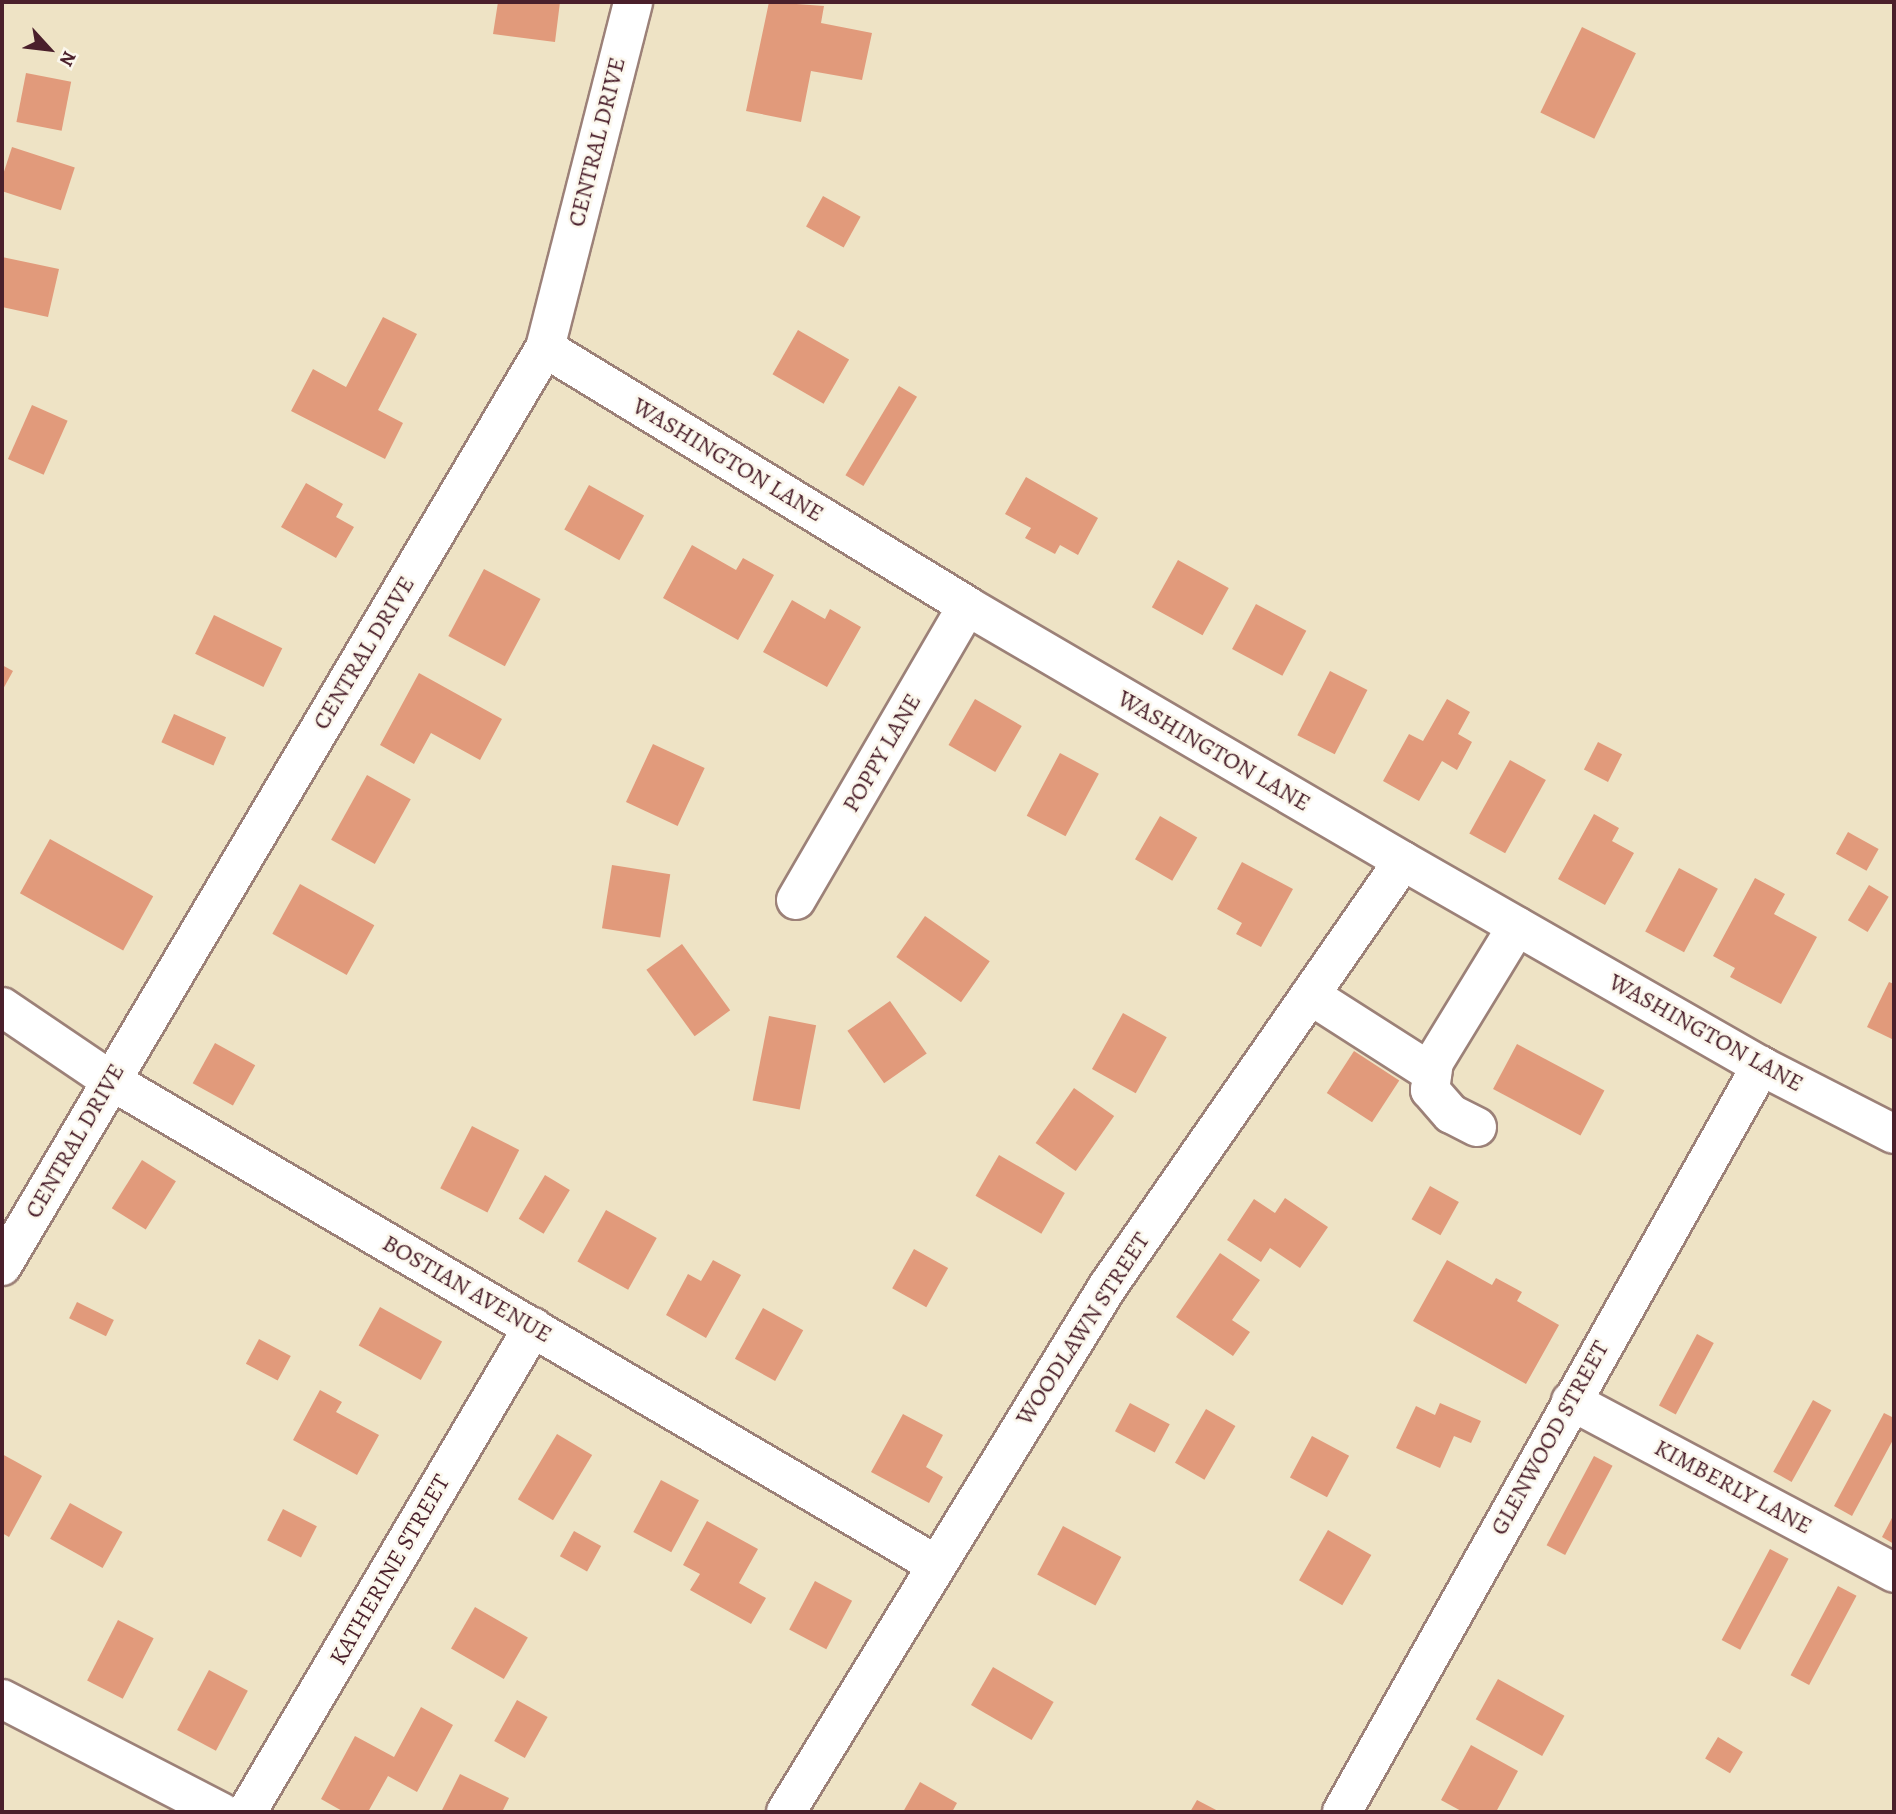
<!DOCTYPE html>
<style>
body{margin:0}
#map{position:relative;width:1896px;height:1814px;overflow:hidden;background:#eee3c5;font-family:Alegreya,serif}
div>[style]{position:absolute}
.building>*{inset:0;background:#e19a7b;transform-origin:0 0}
.roads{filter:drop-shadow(2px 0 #9c8178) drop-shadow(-2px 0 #9c8178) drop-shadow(0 2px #9c8178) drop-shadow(0 -2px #9c8178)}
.minor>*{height:38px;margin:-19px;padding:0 19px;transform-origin:19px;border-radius:19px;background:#fff}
span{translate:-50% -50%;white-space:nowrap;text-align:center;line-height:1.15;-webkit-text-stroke:5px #fbf7ec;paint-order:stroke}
.street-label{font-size:24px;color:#4a1f2b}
.frame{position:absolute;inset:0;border:4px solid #4a1f2b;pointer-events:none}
.north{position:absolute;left:14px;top:14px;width:70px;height:70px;-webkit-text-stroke:5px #fbf7ec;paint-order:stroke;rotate:117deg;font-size:19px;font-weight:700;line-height:28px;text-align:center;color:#4a1f2b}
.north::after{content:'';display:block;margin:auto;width:24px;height:32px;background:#4a1f2b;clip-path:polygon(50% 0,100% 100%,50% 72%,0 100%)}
</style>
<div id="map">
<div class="building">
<div style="clip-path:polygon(498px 2px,560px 2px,555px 42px,493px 34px)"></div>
<div style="clip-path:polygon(769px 2px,824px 6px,821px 23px,872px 33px,862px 80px,811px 71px,801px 122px,746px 111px)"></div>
<div style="left:1582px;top:27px;width:60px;height:95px;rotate:26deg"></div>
<div style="left:26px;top:73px;width:46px;height:50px;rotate:11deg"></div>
<div style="left:12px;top:147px;width:66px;height:45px;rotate:18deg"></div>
<div style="left:823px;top:196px;width:43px;height:35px;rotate:29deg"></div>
<div style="clip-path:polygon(2px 257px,59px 269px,48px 317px,2px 307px)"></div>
<div style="clip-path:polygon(383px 317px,417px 334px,378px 410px,403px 423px,385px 459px,291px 411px,313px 369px,346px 387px)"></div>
<div style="left:798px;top:330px;width:59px;height:51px;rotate:30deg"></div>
<div style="left:899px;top:386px;width:21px;height:104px;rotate:31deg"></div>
<div style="left:32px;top:405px;width:39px;height:59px;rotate:24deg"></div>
<div style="clip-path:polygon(1026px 477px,1098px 518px,1078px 555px,1060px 545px,1055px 554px,1025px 538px,1031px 528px,1005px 514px)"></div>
<div style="clip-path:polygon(306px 483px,343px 504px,336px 517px,354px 527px,336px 558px,281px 527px)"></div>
<div style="left:589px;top:485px;width:63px;height:51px;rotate:29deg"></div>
<div style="clip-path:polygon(692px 545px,736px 570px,743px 558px,774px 575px,738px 640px,663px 598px)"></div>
<div style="left:1178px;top:560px;width:58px;height:54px;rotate:29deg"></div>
<div style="left:484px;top:569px;width:64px;height:76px;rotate:28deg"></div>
<div style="clip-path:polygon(792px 600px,825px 619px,830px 609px,861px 627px,827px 687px,763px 652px)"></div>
<div style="left:1256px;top:604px;width:57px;height:51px;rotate:28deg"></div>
<div style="left:214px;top:615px;width:76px;height:43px;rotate:26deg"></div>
<div style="clip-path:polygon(2px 665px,13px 671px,2px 691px)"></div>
<div style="left:1330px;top:671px;width:42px;height:72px;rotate:27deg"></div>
<div style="clip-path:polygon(419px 673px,502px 719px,480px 760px,431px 733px,414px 764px,380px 745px)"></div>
<div style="left:975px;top:699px;width:54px;height:53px;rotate:30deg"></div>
<div style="clip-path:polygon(1447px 699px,1470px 712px,1458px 734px,1472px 742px,1457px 770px,1442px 761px,1419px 801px,1383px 781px,1409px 734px,1423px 741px)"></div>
<div style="left:174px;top:714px;width:57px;height:31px;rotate:24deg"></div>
<div style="left:1598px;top:742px;width:27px;height:31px;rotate:27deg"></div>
<div style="left:653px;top:744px;width:57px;height:64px;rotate:25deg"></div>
<div style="left:1060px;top:753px;width:44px;height:71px;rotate:28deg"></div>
<div style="left:1510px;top:760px;width:41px;height:84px;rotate:29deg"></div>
<div style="left:367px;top:775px;width:50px;height:74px;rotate:29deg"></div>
<div style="clip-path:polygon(1594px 814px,1619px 828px,1612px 841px,1634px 853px,1605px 905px,1558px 879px)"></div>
<div style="left:1160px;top:816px;width:43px;height:50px;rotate:30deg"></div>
<div style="left:1848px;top:832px;width:35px;height:25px;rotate:29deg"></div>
<div style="left:50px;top:839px;width:118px;height:62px;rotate:29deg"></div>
<div style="clip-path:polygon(1242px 862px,1293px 889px,1261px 947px,1236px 934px,1242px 923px,1217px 909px)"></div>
<div style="left:612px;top:865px;width:59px;height:64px;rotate:9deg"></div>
<div style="left:1679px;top:868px;width:44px;height:72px;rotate:28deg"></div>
<div style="clip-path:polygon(1755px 878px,1785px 894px,1774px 914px,1817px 937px,1781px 1004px,1730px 977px,1735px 968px,1713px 956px)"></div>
<div style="left:300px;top:884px;width:85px;height:57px;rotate:29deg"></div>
<div style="left:1869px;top:885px;width:23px;height:41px;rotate:31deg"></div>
<div style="left:925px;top:916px;width:79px;height:50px;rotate:35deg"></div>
<div style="left:682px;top:944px;width:82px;height:44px;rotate:54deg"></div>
<div style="clip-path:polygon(1889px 982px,1894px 984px,1894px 1040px,1867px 1027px)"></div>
<div style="left:890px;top:1001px;width:64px;height:52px;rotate:55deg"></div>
<div style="left:1123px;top:1013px;width:50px;height:64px;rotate:29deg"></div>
<div style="left:769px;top:1016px;width:48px;height:86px;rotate:11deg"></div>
<div style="left:215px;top:1043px;width:46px;height:46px;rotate:29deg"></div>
<div style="left:1517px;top:1044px;width:99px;height:51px;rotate:28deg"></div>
<div style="left:1354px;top:1051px;width:54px;height:50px;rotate:33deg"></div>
<div style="left:1074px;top:1088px;width:49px;height:67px;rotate:35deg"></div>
<div style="left:472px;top:1126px;width:53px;height:70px;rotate:27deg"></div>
<div style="left:999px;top:1155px;width:76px;height:47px;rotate:30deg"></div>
<div style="left:142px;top:1160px;width:40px;height:57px;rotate:32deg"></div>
<div style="left:545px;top:1175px;width:29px;height:51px;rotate:31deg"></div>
<div style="left:1430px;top:1186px;width:33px;height:38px;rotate:29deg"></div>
<div style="clip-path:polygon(1285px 1198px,1328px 1227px,1300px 1268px,1270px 1248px,1261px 1262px,1227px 1240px,1254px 1199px,1275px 1213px)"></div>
<div style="left:606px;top:1210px;width:58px;height:59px;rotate:29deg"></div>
<div style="left:914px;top:1249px;width:39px;height:45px;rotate:29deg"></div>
<div style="clip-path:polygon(1220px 1253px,1260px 1280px,1232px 1320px,1250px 1332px,1233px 1356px,1176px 1317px)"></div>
<div style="clip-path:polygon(713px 1260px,741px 1275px,706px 1338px,666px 1315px,688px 1274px,701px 1281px)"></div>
<div style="clip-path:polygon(1447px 1260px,1492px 1285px,1496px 1278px,1522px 1292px,1517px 1301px,1559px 1325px,1526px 1384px,1413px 1321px)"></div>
<div style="left:77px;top:1302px;width:41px;height:18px;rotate:26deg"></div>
<div style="left:380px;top:1307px;width:71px;height:44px;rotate:29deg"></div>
<div style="left:763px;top:1308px;width:46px;height:58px;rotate:29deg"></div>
<div style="left:1697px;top:1334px;width:19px;height:81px;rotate:28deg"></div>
<div style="left:259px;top:1339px;width:36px;height:28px;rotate:28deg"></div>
<div style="clip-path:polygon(320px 1390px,342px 1402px,336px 1412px,379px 1435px,357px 1475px,293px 1440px)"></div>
<div style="left:1813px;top:1400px;width:21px;height:82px;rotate:29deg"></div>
<div style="left:1130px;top:1403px;width:45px;height:32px;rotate:28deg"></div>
<div style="clip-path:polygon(1440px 1403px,1481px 1421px,1471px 1443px,1454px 1436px,1440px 1468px,1396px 1448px,1416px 1406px,1435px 1415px)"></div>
<div style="left:1206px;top:1409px;width:34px;height:62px;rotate:30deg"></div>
<div style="clip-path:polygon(1884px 1413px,1894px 1418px,1894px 1438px,1852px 1516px,1834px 1506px)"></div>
<div style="clip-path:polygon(903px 1414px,943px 1435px,926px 1467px,943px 1477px,929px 1503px,871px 1472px)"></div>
<div style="left:557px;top:1434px;width:41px;height:76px;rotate:31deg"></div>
<div style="left:1312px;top:1436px;width:42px;height:47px;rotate:28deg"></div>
<div style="clip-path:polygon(2px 1454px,42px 1476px,9px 1537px,2px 1533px)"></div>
<div style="left:1594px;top:1456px;width:21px;height:101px;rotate:28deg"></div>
<div style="left:661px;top:1480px;width:43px;height:59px;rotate:28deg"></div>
<div style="left:70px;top:1503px;width:60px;height:41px;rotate:29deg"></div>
<div style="left:283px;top:1509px;width:38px;height:35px;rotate:27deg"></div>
<div style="clip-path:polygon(1894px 1514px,1894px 1544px,1882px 1537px)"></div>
<div style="clip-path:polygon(707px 1521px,758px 1549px,739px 1583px,766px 1598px,751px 1624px,690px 1590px,700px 1574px,683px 1565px)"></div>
<div style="left:1063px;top:1526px;width:66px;height:55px;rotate:28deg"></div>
<div style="left:1328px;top:1530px;width:50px;height:58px;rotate:30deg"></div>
<div style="left:574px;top:1531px;width:31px;height:29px;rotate:29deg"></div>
<div style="left:1770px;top:1549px;width:21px;height:103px;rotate:28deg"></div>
<div style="left:815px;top:1581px;width:42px;height:55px;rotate:28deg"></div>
<div style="left:1838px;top:1586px;width:21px;height:101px;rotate:28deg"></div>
<div style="left:475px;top:1607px;width:61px;height:48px;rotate:30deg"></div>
<div style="left:118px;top:1620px;width:40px;height:68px;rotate:27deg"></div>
<div style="left:993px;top:1667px;width:70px;height:44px;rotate:30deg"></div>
<div style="left:209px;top:1670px;width:44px;height:68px;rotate:28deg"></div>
<div style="left:1498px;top:1679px;width:76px;height:46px;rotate:29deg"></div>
<div style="left:517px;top:1700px;width:35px;height:47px;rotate:29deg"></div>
<div style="clip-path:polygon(421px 1707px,453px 1725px,417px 1792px,388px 1776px,368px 1812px,344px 1812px,321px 1799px,355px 1736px,394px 1757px)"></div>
<div style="left:1718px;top:1737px;width:29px;height:25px;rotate:31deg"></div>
<div style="clip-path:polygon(1471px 1745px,1518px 1771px,1496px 1812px,1463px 1812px,1441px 1800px)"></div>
<div style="clip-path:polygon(460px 1774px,509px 1798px,502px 1812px,441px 1812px)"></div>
<div style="clip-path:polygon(920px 1782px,957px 1803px,952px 1812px,903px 1812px)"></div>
<div style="clip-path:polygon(1197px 1800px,1220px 1812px,1190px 1812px)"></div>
</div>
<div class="roads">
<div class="minor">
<div style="left:545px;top:348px;width:495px;rotate:31.4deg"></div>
<div style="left:967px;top:606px;width:505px;rotate:30.32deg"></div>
<div style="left:1403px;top:861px;width:413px;rotate:29.8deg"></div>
<div style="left:1761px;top:1066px;width:149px;rotate:27.1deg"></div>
<div style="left:796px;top:900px;width:340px;rotate:-59.8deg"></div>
<div style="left:1310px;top:995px;width:145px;rotate:32.6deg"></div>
<div style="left:2px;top:1007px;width:130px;rotate:34.1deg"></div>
<div style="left:110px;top:1080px;width:956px;rotate:30.4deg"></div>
<div style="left:1477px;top:1127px;width:29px;rotate:-153deg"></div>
<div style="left:1451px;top:1114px;width:32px;rotate:-131deg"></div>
<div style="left:1430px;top:1090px;width:28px;rotate:-82deg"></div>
<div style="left:1434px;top:1062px;width:159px;rotate:-58.6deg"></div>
<div style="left:2px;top:1266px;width:1067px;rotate:-59.4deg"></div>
<div style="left:545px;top:348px;width:357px;rotate:-75.7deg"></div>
<div style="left:1571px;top:1401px;width:366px;rotate:28deg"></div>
<div style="left:2px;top:1699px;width:246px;rotate:27.3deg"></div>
<div style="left:247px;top:1812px;width:563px;rotate:-59.47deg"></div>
<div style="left:786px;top:1812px;width:617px;rotate:-58.53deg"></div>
<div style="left:1108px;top:1286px;width:517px;rotate:-55.23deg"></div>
<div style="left:1342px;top:1812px;width:856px;rotate:-60.68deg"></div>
</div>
</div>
<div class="street-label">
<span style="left:597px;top:142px;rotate:-76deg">CENTRAL DRIVE</span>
<span style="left:728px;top:460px;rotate:31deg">WASHINGTON LANE</span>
<span style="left:364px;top:653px;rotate:-59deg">CENTRAL DRIVE</span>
<span style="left:1214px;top:751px;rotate:30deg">WASHINGTON LANE</span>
<span style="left:882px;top:753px;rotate:-60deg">POPPY LANE</span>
<span style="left:1706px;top:1033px;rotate:29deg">WASHINGTON LANE</span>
<span style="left:75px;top:1141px;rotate:-60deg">CENTRAL DRIVE</span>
<span style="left:467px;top:1289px;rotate:30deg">BOSTIAN AVENUE</span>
<span style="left:1083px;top:1329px;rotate:-57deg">WOODLAWN STREET</span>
<span style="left:1550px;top:1438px;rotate:-61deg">GLENWOOD STREET</span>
<span style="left:1733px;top:1487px;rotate:28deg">KIMBERLY LANE</span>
<span style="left:390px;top:1570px;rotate:-60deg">KATHERINE STREET</span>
</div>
<div class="frame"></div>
<div class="north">N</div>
</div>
